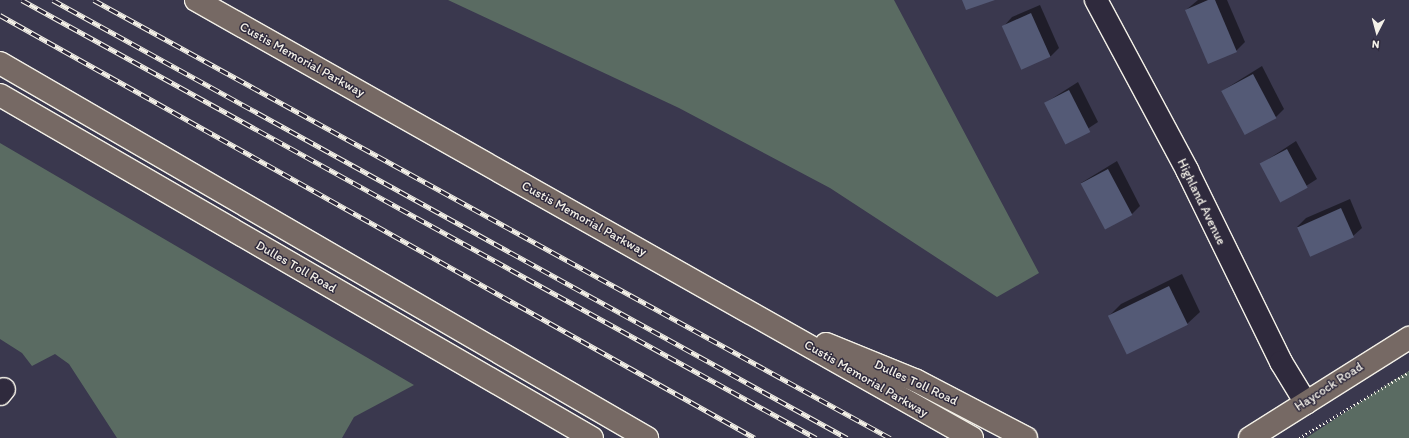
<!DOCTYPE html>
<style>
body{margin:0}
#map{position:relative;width:1409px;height:438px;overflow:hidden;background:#3a384e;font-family:Itim,sans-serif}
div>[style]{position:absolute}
.green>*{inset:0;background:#5a6b62}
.shadow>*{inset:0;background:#0007}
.building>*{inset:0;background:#545a76;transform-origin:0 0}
.path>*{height:2.5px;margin-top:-1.25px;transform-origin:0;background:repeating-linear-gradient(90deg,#f4f1e8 0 1px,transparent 0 4px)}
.roads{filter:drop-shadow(1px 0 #f4f1e8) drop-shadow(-1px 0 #f4f1e8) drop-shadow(0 1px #f4f1e8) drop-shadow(0 -1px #f4f1e8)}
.minor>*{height:22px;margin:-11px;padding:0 11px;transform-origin:11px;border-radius:11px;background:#2f2a3d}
.major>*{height:22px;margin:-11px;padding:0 11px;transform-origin:11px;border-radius:11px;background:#766964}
.highway>*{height:22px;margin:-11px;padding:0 11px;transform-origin:11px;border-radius:11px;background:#766964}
.rail>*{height:4.5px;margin-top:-2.25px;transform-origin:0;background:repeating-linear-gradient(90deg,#2f2a3d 0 9px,#f4f1e8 0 18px);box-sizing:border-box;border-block:1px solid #f4f1e8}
span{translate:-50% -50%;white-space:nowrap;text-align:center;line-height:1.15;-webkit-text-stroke:3px #2f2a3d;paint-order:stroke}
.street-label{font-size:13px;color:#f4f1e8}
.north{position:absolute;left:1357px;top:12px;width:40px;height:40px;-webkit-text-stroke:3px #2f2a3d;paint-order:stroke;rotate:186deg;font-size:11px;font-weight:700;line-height:16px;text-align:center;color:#f4f1e8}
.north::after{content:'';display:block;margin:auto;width:14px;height:18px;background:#f4f1e8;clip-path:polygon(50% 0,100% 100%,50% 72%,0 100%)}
</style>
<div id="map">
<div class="green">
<div style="clip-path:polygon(448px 0,894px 0,1039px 273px,997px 297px,830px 188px,679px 108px)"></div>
<div style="clip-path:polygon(0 143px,414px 385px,354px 417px,342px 438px,117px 438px,69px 364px,55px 354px,32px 366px,22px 353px,0 339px)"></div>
<div style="clip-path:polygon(1409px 371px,1409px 438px,1306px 438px,1391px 382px)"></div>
</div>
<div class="shadow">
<div style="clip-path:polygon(1198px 0,1227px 0,1245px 42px,1236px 51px,1186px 10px)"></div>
<div style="clip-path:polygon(1040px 5px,1059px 48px,1050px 57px,1004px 26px,1012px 17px)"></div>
<div style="clip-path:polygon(1262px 66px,1284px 109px,1276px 117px,1222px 91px)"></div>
<div style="clip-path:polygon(1078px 82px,1098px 122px,1066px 143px,1045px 103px)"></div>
<div style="clip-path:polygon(1296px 141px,1317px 179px,1281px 202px,1261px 164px)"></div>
<div style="clip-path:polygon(1117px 161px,1140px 206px,1131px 215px,1081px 183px)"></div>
<div style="clip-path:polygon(1350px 199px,1362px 228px,1353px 236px,1297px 227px,1306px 218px)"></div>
<div style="clip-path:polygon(1182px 274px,1200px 312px,1187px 324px,1109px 316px,1121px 304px)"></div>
</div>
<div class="building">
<div style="clip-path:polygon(962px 0,995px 0,966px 10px)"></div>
<div style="clip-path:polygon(1208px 0,1215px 0,1237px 52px,1208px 64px,1185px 10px)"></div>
<div style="left:1031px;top:13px;width:48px;height:32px;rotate:66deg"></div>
<div style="left:1253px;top:74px;width:50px;height:36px;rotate:62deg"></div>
<div style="left:1069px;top:90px;width:47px;height:28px;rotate:63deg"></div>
<div style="left:1287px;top:149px;width:44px;height:31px;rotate:62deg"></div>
<div style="left:1108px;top:169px;width:52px;height:31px;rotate:62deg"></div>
<div style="left:1341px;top:208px;width:32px;height:48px;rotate:66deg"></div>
<div style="left:1169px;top:286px;width:43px;height:68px;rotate:64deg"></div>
</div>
<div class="path">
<div style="left:1299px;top:438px;width:128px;rotate:-31deg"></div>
</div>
<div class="roads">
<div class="minor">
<div style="left:1096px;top:0;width:193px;rotate:61.8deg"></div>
<div style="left:1187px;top:170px;width:214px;rotate:63.9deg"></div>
<div style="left:1281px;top:362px;width:48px;rotate:58.6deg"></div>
<div style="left:0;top:394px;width:6px;rotate:-51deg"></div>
</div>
<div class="major">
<div style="left:1250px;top:438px;width:188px;rotate:-32.2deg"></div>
</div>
<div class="highway">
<div style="left:196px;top:0;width:891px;rotate:29.44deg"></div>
<div style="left:0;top:63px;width:748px;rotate:30.1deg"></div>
<div style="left:0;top:95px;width:684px;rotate:30.09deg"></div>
<div style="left:826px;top:344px;width:98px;rotate:22.1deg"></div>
<div style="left:917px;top:381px;width:123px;rotate:27.6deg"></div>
</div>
</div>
<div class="rail">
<div style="left:22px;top:0;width:907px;rotate:28.88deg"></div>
<div style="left:53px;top:0;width:907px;rotate:28.88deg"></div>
<div style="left:94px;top:0;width:909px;rotate:28.82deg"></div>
<div style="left:0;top:15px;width:865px;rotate:29.26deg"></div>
</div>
<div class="street-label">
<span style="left:302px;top:60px;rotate:29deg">Custis Memorial Parkway</span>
<span style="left:1201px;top:202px;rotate:64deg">Highland Avenue</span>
<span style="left:584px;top:219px;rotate:29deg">Custis Memorial Parkway</span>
<span style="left:296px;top:267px;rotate:30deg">Dulles Toll Road</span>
<span style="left:866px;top:379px;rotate:30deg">Custis Memorial Parkway</span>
<span style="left:916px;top:383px;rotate:25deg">Dulles Toll Road</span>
<span style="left:1329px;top:387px;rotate:-33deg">Haycock Road</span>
</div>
<div class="north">N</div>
</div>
